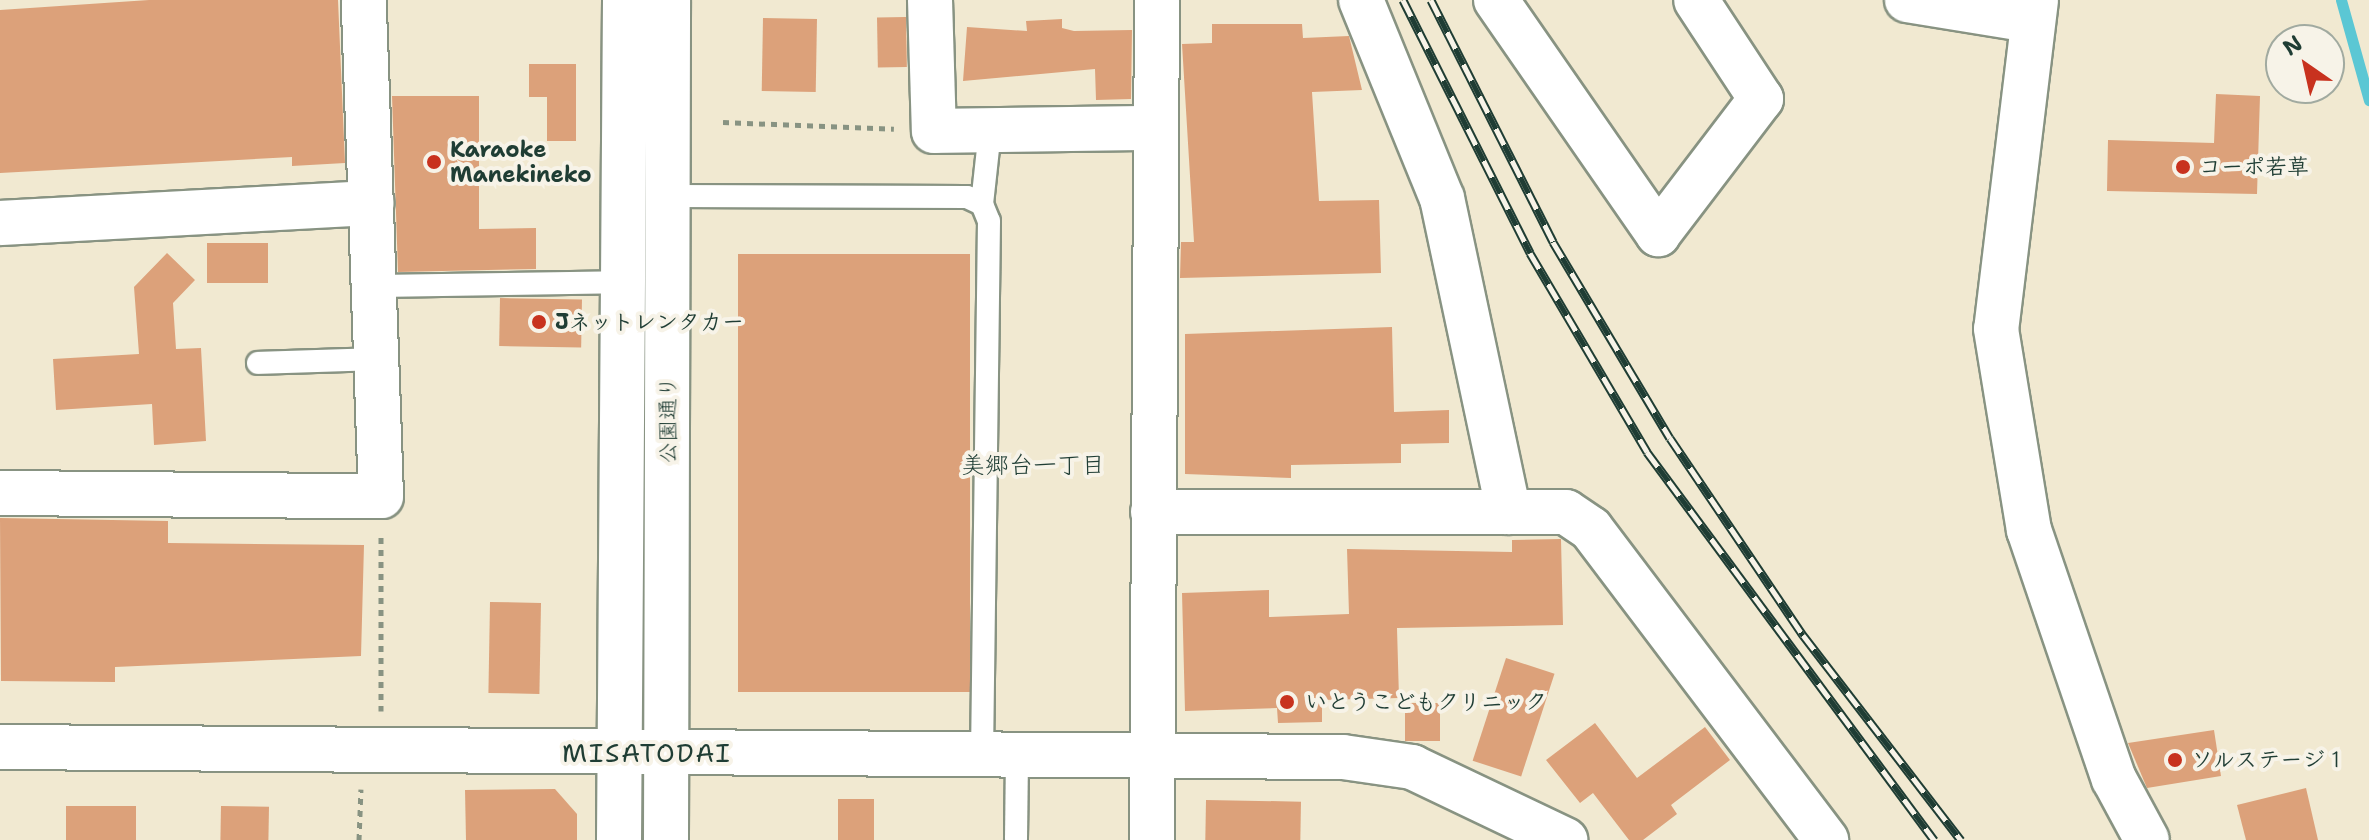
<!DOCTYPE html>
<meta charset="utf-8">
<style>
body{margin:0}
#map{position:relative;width:2369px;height:840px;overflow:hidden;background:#f1e9d1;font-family:"Shantell Sans","Klee One",sans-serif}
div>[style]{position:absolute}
.stream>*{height:11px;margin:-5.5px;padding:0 5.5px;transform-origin:5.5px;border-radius:5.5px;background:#5bc7d4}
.building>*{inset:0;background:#dca17a;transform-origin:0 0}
.path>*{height:5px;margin-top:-2.5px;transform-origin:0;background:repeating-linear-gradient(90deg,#889382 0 6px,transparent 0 12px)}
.roads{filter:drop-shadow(2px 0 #889382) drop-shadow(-2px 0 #889382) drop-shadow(0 2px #889382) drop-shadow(0 -2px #889382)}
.service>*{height:22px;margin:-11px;padding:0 11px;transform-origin:11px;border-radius:11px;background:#fff}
.minor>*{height:44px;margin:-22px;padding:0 22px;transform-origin:22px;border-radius:22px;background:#fff}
.tertiary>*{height:44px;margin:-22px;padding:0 22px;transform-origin:22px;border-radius:22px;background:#fff}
.rail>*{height:9px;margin-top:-4.5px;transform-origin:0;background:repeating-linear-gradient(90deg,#f7f3e8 0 18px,#1f3d34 0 36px);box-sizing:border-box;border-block:2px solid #1f3d34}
.dots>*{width:22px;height:22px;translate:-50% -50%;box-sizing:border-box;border:4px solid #f7f3e8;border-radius:50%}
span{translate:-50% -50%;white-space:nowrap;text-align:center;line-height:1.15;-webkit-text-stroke:8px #f7f3e8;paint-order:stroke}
.poi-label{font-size:22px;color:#1f3d34;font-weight:700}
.left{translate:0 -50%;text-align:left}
.street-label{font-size:22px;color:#1f3d34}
.neighbourhood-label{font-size:24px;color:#1f3d34}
.quarter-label{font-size:26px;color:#1f3d34;letter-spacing:2px}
.north{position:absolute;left:2265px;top:24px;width:80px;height:80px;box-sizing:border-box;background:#f7f3e8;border:2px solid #a1aaa0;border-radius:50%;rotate:326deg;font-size:22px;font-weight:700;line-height:32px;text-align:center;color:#1f3d34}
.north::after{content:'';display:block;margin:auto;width:28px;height:36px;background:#c8321e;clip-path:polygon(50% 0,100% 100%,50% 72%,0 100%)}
</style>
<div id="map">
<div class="stream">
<div style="left:2341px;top:0;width:104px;rotate:74.4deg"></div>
</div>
<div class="building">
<div style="clip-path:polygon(149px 0,338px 0,345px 163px,292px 166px,292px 157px,0 173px,0 10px)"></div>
<div style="left:906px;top:17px;width:50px;height:29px;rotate:89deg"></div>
<div style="left:763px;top:18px;width:54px;height:73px;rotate:1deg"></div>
<div style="clip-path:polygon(1062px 19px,1062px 28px,1074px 31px,1132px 30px,1131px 99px,1096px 100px,1095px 69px,963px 81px,967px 27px,1027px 31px,1026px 21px)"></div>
<div style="clip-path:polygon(1212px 24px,1302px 24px,1303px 38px,1349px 36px,1362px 90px,1312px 92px,1319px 201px,1379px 200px,1381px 273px,1180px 278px,1181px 242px,1194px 242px,1182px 44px,1212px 43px)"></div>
<div style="clip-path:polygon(529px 64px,576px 64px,576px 141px,547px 141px,547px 97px,529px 97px)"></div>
<div style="clip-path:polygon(2216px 94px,2260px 96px,2257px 194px,2107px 191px,2108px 140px,2214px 143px)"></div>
<div style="clip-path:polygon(392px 96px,479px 96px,479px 229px,536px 228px,536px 269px,398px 272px)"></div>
<div style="left:268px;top:243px;width:40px;height:61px;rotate:90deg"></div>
<div style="clip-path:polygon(167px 253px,195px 280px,173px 303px,176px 349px,201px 348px,206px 441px,154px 445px,152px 404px,56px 410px,53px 359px,139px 354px,134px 287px)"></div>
<div style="left:738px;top:254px;width:232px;height:438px"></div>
<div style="left:500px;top:298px;width:82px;height:48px;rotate:1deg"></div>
<div style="clip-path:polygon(1392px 327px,1394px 412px,1449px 410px,1449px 443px,1401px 444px,1401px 463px,1291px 465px,1291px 478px,1185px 474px,1185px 334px)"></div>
<div style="clip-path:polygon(0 518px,168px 521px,168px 543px,364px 545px,361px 656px,115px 667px,115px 682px,1px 681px)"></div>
<div style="clip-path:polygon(1561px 539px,1563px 625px,1397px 628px,1399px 698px,1322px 700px,1322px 722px,1278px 723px,1277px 708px,1185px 711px,1182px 593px,1269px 590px,1269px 617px,1349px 614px,1347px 549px,1512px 552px,1512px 540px)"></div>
<div style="left:490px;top:602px;width:51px;height:91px;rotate:1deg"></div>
<div style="left:1506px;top:658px;width:51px;height:108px;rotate:18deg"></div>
<div style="left:1405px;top:703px;width:35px;height:38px"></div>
<div style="clip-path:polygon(1595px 723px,1637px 778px,1705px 727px,1730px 760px,1671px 805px,1677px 814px,1643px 840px,1629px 840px,1593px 793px,1580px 803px,1546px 760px)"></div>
<div style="clip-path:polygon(2214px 730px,2221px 776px,2147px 788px,2128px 743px)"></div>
<div style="clip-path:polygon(2306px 788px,2318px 840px,2246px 840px,2237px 805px)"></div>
<div style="clip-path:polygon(555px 789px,577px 814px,577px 840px,466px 840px,465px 790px)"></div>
<div style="left:838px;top:799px;width:36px;height:41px"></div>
<div style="left:1206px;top:800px;width:95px;height:40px;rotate:1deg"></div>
<div style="left:66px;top:806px;width:70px;height:34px"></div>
<div style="left:221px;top:806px;width:48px;height:34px;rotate:1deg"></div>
</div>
<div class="path">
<div style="left:723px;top:122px;width:171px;rotate:2.3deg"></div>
<div style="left:381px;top:711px;width:174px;rotate:-90deg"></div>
<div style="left:359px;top:840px;width:51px;rotate:-87.8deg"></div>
</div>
<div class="roads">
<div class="service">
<div style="left:671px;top:196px;width:296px;rotate:0.2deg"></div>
<div style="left:967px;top:197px;width:17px;rotate:25deg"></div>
<div style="left:982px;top:204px;width:18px;rotate:68deg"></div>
<div style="left:989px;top:221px;width:536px;rotate:90.75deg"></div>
<div style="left:982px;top:204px;width:74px;rotate:-83.8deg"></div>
<div style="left:373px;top:286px;width:250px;rotate:-0.9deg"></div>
<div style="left:258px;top:363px;width:118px;rotate:-1.9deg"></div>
<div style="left:1016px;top:839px;width:81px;rotate:-89.3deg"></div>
</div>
<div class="minor">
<div style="left:930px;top:0;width:131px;rotate:88.3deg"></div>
<div style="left:934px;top:131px;width:221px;rotate:-0.8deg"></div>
<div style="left:1361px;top:0;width:214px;rotate:67.8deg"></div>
<div style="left:1442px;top:198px;width:321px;rotate:78deg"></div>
<div style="left:1496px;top:0;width:285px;rotate:55.3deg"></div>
<div style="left:1658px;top:234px;width:170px;rotate:-52.7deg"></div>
<div style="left:1761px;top:99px;width:118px;rotate:-123.3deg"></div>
<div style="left:1907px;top:0;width:126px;rotate:9.2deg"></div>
<div style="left:2036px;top:0;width:331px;rotate:96.9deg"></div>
<div style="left:1996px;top:329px;width:204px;rotate:80.7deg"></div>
<div style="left:2029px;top:530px;width:263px;rotate:71.2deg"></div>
<div style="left:2114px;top:779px;width:69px;rotate:61.6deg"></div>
<div style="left:0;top:223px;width:372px;rotate:-3.1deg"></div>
<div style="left:0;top:493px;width:381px;rotate:0.5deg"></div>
<div style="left:381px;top:496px;width:496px;rotate:-92deg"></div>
<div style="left:1153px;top:512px;width:413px"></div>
<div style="left:1566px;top:512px;width:30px;rotate:34deg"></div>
<div style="left:1591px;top:529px;width:390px;rotate:52.9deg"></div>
<div style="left:1152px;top:840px;width:840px;rotate:-89.66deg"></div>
</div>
<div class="tertiary">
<div style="left:0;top:747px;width:1343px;rotate:0.43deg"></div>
<div style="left:1343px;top:757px;width:70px;rotate:8.2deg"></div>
<div style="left:1412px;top:767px;width:170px;rotate:25.5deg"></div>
<div style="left:619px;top:840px;width:840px;rotate:-89.59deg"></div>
<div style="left:666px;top:840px;width:840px;rotate:-89.86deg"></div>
</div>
</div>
<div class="rail">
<div style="left:1403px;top:0;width:283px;rotate:63.3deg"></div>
<div style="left:1530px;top:253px;width:231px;rotate:59.5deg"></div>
<div style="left:1647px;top:452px;width:483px;rotate:53.5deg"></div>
<div style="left:1431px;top:0;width:271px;rotate:63.2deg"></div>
<div style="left:1553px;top:242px;width:228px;rotate:59.2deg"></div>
<div style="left:1670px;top:438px;width:238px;rotate:56deg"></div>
<div style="left:1803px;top:635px;width:259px;rotate:52.4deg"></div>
</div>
<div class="dots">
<div style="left:434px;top:162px;background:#c8321e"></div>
<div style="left:2183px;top:167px;background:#c8321e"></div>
<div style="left:539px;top:322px;background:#c8321e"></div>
<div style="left:1287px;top:702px;background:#c8321e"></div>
<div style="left:2175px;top:760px;background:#c8321e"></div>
</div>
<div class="poi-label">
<span class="left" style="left:450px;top:162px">Karaoke<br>Manekineko</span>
<span class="left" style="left:2199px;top:167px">コーポ若草</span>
<span class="left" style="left:555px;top:322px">Jネットレンタカー</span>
<span class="left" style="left:1305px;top:702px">いとうこどもクリニック</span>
<span class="left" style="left:2191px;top:760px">ソルステージ１</span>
</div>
<div class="street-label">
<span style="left:668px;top:420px;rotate:-90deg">公園通り</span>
</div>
<div class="neighbourhood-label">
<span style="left:1033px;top:466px">美郷台一丁目</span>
</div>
<div class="quarter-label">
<span style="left:647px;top:753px">MISATODAI</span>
</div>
<div class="north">N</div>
</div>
